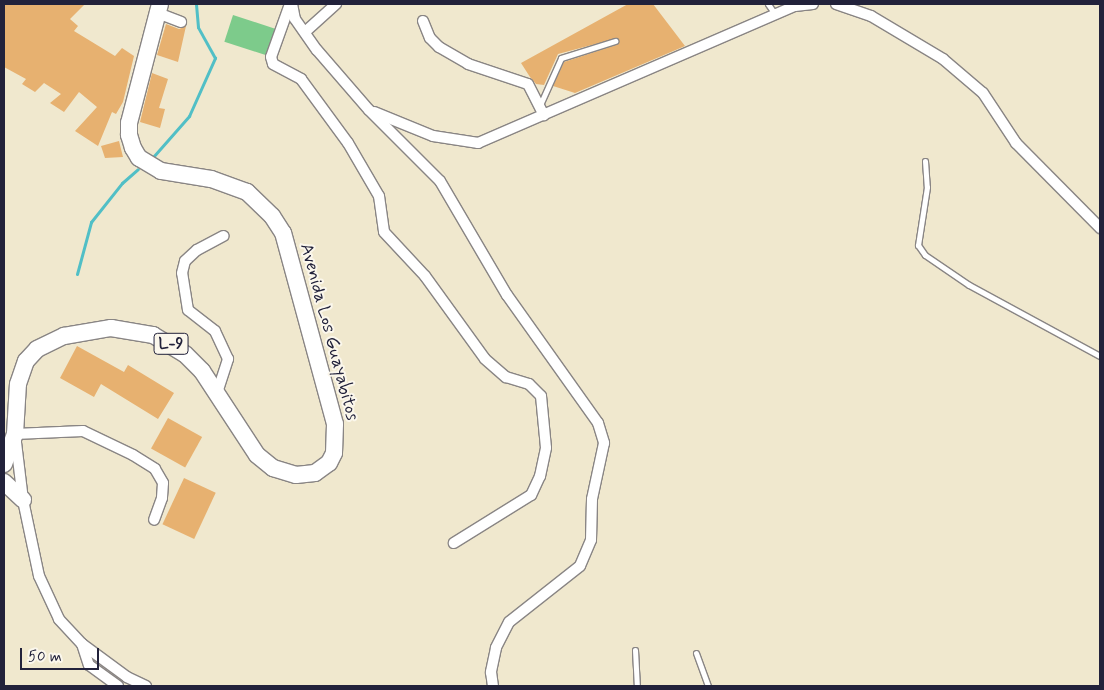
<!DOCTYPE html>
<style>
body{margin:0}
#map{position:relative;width:1104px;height:690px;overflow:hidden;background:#f0e8ce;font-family:Mynerve,sans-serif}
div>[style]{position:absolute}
.green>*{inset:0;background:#7dcb8b;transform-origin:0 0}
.stream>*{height:3px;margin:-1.5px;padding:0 1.5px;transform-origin:1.5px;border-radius:1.5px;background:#51bfc6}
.building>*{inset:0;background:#e7b170;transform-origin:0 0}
.roads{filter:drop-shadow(1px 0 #898584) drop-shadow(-1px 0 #898584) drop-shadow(0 1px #898584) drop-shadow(0 -1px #898584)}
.lane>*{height:5px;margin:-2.5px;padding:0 2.5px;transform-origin:2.5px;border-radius:2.5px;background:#fff}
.street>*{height:10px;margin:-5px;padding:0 5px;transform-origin:5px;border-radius:5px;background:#fff}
.primary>*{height:16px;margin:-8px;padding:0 8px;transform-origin:8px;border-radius:8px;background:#fff}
span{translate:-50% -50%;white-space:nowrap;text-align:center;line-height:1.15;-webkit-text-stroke:4px #fbf7ec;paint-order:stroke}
.shield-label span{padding:1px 4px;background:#fbf7ec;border:1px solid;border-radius:4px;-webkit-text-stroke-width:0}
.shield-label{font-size:16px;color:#22223b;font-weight:700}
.street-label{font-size:18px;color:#22223b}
.frame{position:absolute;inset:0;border:5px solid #22223b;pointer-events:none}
.scale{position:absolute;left:20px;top:648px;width:79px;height:22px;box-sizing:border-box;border:2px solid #22223b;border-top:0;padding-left:6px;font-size:15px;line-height:18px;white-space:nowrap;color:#22223b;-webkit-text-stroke:4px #fbf7ec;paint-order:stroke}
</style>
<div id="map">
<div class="green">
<div style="left:233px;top:15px;width:49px;height:28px;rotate:18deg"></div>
</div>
<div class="stream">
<div style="left:153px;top:157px;width:55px;rotate:-48.7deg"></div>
<div style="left:189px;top:116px;width:64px;rotate:-65.9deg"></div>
<div style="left:215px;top:58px;width:35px;rotate:-119deg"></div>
<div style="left:198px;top:27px;width:23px;rotate:-95deg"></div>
<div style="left:77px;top:274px;width:54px;rotate:-74.9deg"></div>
<div style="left:91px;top:222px;width:50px;rotate:-51.5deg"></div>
<div style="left:122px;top:183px;width:21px;rotate:-41deg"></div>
</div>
<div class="building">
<div style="clip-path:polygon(4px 4px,85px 4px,70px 19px,78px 26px,74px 31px,115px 56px,122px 48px,134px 56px,123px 102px,116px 114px,112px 112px,98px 146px,75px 131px,97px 107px,79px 92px,64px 112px,50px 103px,61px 94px,44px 83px,35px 92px,22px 84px,26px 79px,4px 67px)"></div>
<div style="clip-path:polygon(628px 4px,653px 4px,685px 46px,575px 93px,553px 86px,564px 62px,616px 45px,618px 38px,558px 54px,544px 85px,536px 84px,530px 77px,521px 63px)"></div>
<div style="clip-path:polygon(166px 24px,179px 29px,186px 26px,178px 62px,157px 55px)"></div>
<div style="clip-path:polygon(152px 73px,168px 79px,159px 108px,165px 109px,160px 128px,140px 122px)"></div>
<div style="clip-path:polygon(119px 141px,123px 157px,105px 158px,101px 146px)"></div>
<div style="clip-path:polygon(77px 346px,124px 372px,128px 365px,174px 393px,158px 419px,101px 384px,94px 397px,60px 378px)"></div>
<div style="left:168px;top:418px;width:39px;height:35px;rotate:29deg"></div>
<div style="left:184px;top:478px;width:35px;height:51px;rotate:25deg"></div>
</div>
<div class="roads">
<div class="lane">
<div style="left:768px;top:4px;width:12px;rotate:55deg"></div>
<div style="left:540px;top:105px;width:51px;rotate:-65.9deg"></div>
<div style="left:561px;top:58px;width:57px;rotate:-17.5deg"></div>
<div style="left:925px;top:161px;width:26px;rotate:86deg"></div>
<div style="left:927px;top:187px;width:59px;rotate:98.8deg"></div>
<div style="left:918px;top:245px;width:12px;rotate:55deg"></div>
<div style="left:925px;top:255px;width:53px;rotate:34.3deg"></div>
<div style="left:969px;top:285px;width:149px;rotate:28.5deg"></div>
<div style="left:635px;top:650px;width:36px;rotate:87deg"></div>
<div style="left:696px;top:653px;width:35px;rotate:70deg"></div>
</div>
<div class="street">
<div style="left:290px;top:4px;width:56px;rotate:109.7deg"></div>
<div style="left:271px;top:57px;width:7px;rotate:74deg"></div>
<div style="left:273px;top:64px;width:32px;rotate:28deg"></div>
<div style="left:301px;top:79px;width:79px;rotate:53.7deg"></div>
<div style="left:348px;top:143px;width:61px;rotate:59.7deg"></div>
<div style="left:379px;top:196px;width:36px;rotate:82deg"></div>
<div style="left:384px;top:232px;width:60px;rotate:47deg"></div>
<div style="left:425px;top:276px;width:102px;rotate:54.1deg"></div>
<div style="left:485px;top:359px;width:28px;rotate:41deg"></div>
<div style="left:506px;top:377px;width:24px;rotate:17deg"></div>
<div style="left:529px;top:384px;width:17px;rotate:45deg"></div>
<div style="left:541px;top:396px;width:52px;rotate:84.5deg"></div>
<div style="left:546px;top:448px;width:29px;rotate:102deg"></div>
<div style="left:540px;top:476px;width:21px;rotate:115deg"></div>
<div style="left:531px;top:495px;width:91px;rotate:148.1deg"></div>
<div style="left:292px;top:4px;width:15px;rotate:79deg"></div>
<div style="left:295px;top:19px;width:38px;rotate:55deg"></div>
<div style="left:317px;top:50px;width:79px;rotate:49.1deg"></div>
<div style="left:369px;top:110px;width:100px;rotate:45deg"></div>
<div style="left:440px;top:181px;width:132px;rotate:59.6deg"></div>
<div style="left:507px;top:295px;width:157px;rotate:54.6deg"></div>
<div style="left:598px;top:423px;width:21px;rotate:73deg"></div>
<div style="left:604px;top:443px;width:57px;rotate:102.1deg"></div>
<div style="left:592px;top:499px;width:41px;rotate:91.4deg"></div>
<div style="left:591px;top:540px;width:28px;rotate:113deg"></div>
<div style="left:580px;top:566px;width:90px;rotate:141.7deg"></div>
<div style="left:509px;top:622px;width:29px;rotate:117deg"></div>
<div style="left:496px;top:648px;width:25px;rotate:102deg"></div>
<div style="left:491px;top:672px;width:14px;rotate:82deg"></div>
<div style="left:836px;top:4px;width:37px;rotate:19deg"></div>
<div style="left:871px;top:16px;width:84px;rotate:30.8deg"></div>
<div style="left:943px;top:59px;width:52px;rotate:40.4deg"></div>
<div style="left:983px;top:93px;width:60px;rotate:56.6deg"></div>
<div style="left:1016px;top:143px;width:120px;rotate:45.3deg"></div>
<div style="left:155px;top:12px;width:28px;rotate:21deg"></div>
<div style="left:423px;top:21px;width:18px;rotate:68deg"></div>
<div style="left:430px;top:38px;width:13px;rotate:45deg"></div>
<div style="left:439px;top:47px;width:34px;rotate:30deg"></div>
<div style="left:468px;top:64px;width:63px;rotate:18.4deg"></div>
<div style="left:528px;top:84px;width:35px;rotate:63deg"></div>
<div style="left:305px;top:32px;width:42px;rotate:-42.1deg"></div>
<div style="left:374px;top:112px;width:64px;rotate:22.1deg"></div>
<div style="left:433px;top:136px;width:46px;rotate:8.8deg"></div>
<div style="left:478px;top:143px;width:345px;rotate:-23.4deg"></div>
<div style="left:795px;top:6px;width:18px;rotate:-6deg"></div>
<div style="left:217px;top:393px;width:36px;rotate:-72deg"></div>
<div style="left:228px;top:359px;width:31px;rotate:-115deg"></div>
<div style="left:215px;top:331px;width:34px;rotate:-142deg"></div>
<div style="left:188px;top:310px;width:37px;rotate:-99deg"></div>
<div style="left:182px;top:273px;width:12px;rotate:-76deg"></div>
<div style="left:185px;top:261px;width:16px;rotate:-43deg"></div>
<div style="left:197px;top:250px;width:30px;rotate:-28deg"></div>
<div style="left:82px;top:644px;width:22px;rotate:72deg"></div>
<div style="left:89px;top:665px;width:36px;rotate:36deg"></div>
<div style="left:146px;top:686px;width:21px;rotate:-155deg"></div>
<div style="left:127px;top:677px;width:56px;rotate:-143.7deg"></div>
<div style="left:82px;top:644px;width:34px;rotate:-133deg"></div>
<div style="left:59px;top:619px;width:47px;rotate:-114.9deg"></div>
<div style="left:39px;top:576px;width:78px;rotate:-101.9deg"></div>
<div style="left:23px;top:500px;width:66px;rotate:-96.9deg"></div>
<div style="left:15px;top:434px;width:68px;rotate:-2.5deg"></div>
<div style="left:83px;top:431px;width:55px;rotate:25.6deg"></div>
<div style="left:133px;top:455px;width:26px;rotate:32deg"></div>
<div style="left:155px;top:469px;width:16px;rotate:60deg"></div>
<div style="left:163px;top:483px;width:15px;rotate:94deg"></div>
<div style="left:162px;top:498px;width:23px;rotate:110deg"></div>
</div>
<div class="primary">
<div style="left:4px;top:464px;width:32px;rotate:-70deg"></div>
<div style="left:15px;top:434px;width:50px;rotate:-86.6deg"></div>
<div style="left:18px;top:384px;width:24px;rotate:-71deg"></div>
<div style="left:26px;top:361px;width:16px;rotate:-47deg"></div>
<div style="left:37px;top:349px;width:30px;rotate:-26deg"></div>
<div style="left:64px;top:336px;width:48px;rotate:-9.7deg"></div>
<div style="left:111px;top:328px;width:43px;rotate:9.5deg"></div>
<div style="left:153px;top:335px;width:37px;rotate:31deg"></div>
<div style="left:185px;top:354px;width:24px;rotate:45deg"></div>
<div style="left:202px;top:371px;width:100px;rotate:56.8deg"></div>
<div style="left:257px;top:455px;width:21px;rotate:39deg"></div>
<div style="left:273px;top:468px;width:24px;rotate:17deg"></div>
<div style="left:296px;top:475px;width:19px;rotate:-6deg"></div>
<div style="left:315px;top:473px;width:17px;rotate:-36deg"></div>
<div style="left:329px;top:463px;width:11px;rotate:-63deg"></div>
<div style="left:334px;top:453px;width:29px;rotate:-88deg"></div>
<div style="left:335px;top:424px;width:198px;rotate:-105.2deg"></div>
<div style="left:283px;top:233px;width:20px;rotate:-123deg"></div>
<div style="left:272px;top:216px;width:35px;rotate:-136deg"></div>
<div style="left:247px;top:192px;width:38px;rotate:-160deg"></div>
<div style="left:211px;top:179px;width:51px;rotate:-170.9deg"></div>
<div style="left:161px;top:171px;width:26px;rotate:-149deg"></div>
<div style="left:139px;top:158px;width:12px;rotate:-121deg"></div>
<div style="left:133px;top:148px;width:14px;rotate:-107deg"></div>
<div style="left:129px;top:135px;width:12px;rotate:-90deg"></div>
<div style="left:129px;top:123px;width:123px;rotate:-75.4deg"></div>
<div style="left:4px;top:482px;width:26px;rotate:43deg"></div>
</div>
</div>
<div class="shield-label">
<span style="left:171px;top:344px">L-9</span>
</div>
<div class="street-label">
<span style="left:329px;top:332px;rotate:75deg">Avenida Los Guayabitos</span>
</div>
<div class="frame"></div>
<div class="scale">50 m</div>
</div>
